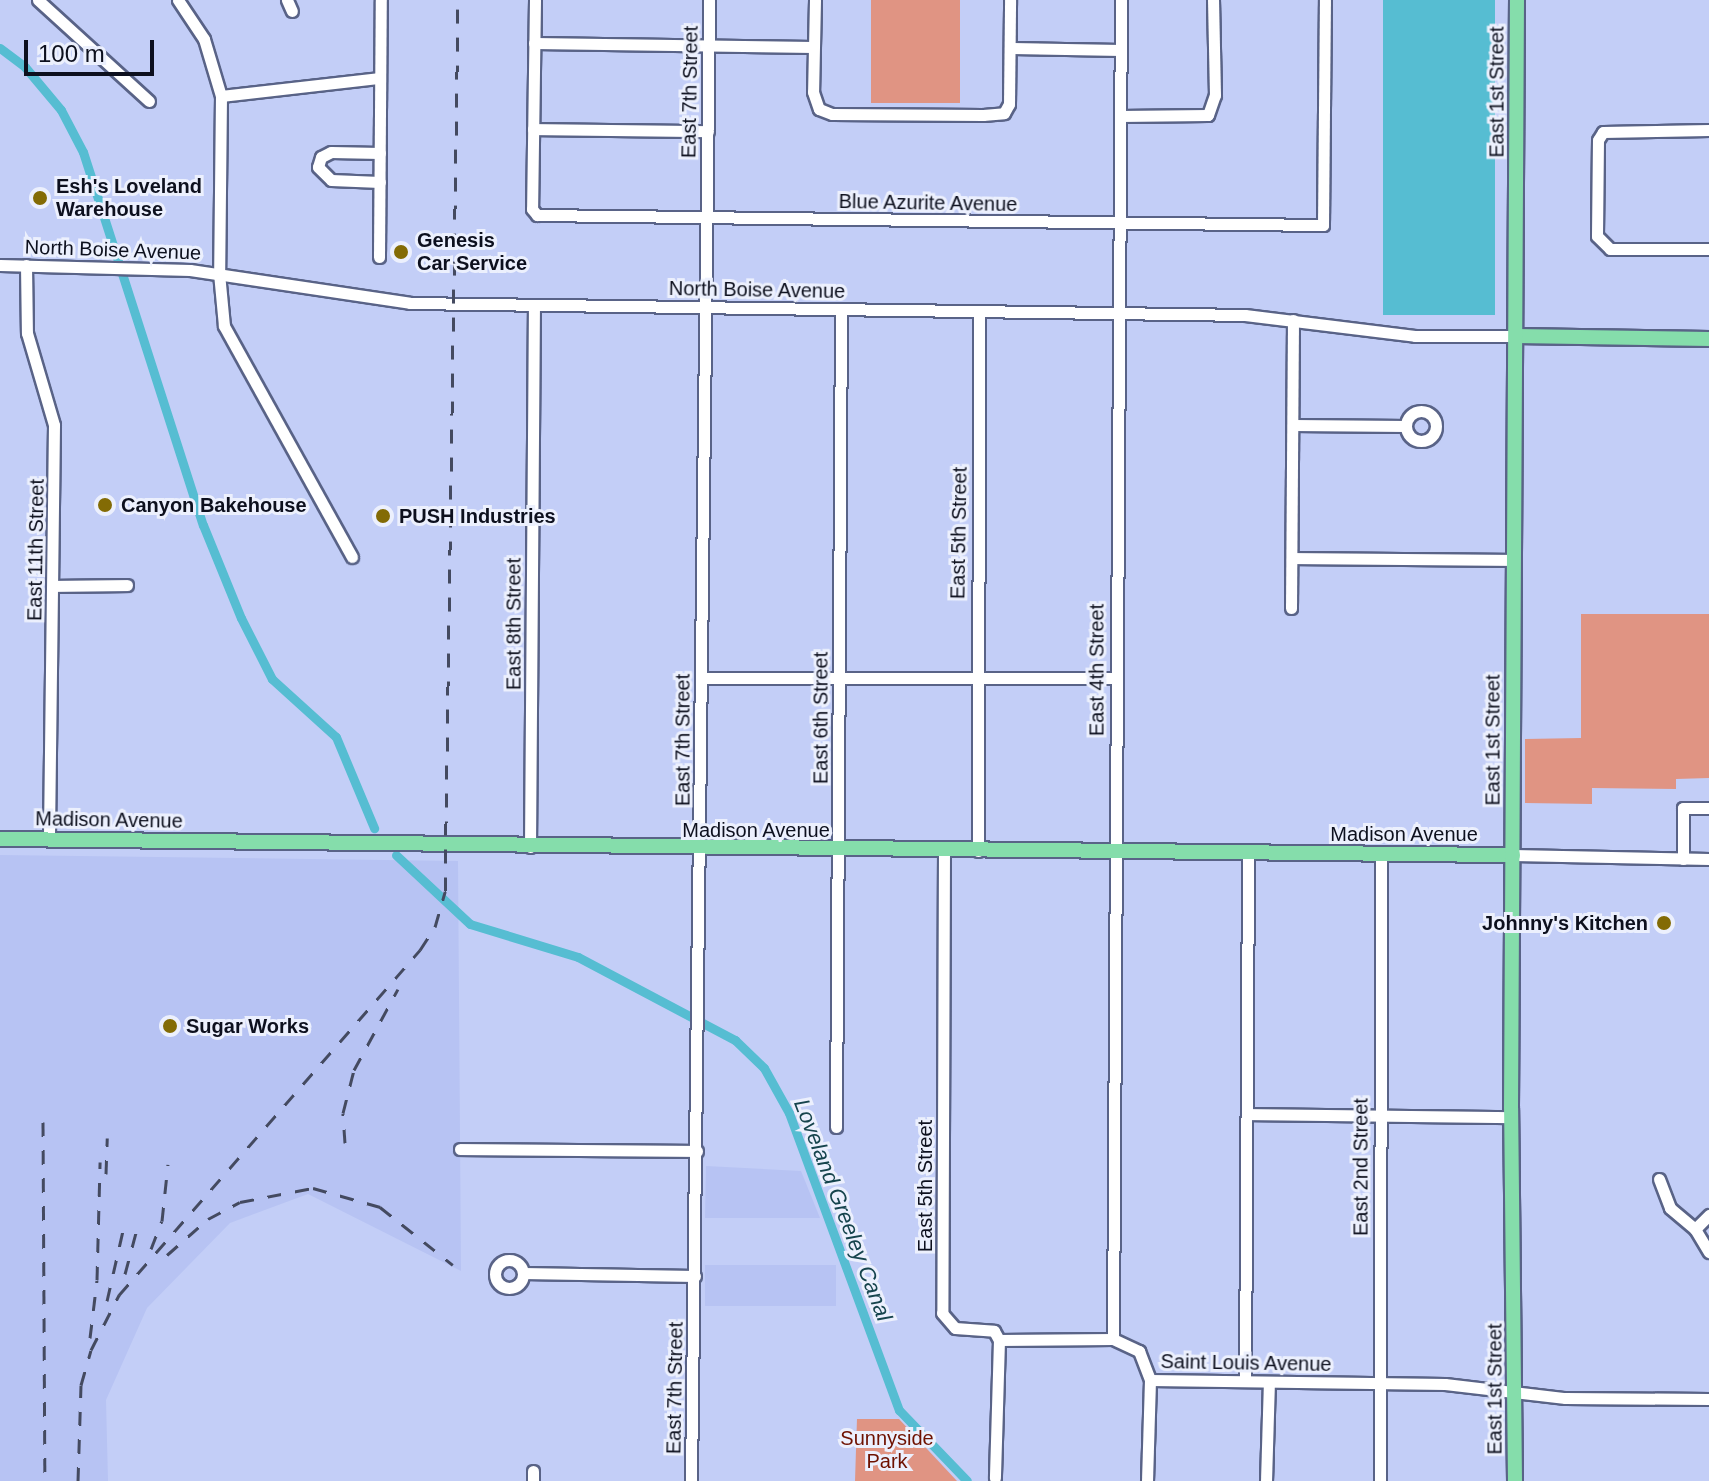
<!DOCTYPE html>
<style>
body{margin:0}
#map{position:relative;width:1709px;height:1481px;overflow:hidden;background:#c3cef7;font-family:Helvetica,sans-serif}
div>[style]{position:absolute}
.built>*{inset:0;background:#b7c3f3;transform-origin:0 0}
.green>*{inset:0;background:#e09483;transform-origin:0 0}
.water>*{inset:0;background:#56bdd2;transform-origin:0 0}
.canal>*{height:9px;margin:-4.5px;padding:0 4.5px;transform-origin:4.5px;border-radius:4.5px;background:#56bdd2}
.roads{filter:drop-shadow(2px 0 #596387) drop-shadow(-2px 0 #596387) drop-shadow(0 2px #596387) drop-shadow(0 -2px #596387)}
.minor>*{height:11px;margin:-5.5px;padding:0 5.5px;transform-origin:5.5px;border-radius:5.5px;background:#fff}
.minor>.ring{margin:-5.5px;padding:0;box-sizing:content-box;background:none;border:11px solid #fff;border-radius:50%}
.major>*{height:14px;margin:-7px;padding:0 7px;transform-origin:7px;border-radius:7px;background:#85ddab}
.rail>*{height:3px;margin-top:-1.5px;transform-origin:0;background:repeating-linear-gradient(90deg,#444a60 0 14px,transparent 0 28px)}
.dots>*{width:22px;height:22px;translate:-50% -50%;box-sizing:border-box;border:4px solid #ecf0fd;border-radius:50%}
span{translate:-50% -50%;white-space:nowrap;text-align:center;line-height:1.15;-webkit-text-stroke:6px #ecf0fd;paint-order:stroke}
.street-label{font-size:20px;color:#0d101e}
.poi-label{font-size:20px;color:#0d101e;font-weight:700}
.left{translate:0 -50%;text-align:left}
.right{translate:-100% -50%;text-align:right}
.park-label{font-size:20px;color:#6e1100}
.water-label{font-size:22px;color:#16444d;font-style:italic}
.scale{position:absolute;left:24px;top:40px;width:130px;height:36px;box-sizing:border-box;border:4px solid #0d101e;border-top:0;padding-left:10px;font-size:24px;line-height:28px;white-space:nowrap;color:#0d101e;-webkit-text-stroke:6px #ecf0fd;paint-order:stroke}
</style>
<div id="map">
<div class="built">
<div style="clip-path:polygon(0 855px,458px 861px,461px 1271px,308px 1194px,230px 1223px,147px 1308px,106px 1400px,108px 1481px,0 1481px)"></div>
<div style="clip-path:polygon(706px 1166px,801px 1171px,820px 1218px,705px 1218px)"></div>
<div style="left:705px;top:1265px;width:131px;height:41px"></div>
</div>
<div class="green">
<div style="left:871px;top:0;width:89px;height:103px"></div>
<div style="clip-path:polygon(1581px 614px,1709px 614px,1709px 778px,1676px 779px,1676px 789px,1592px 788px,1592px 804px,1525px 803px,1525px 739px,1581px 738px)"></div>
<div style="clip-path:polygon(857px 1419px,899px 1419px,957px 1481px,855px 1481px)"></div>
</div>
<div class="water">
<div style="left:1383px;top:0;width:112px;height:315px"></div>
</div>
<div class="canal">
<div style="left:0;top:48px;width:31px;rotate:37deg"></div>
<div style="left:25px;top:67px;width:56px;rotate:50.1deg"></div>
<div style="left:61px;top:110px;width:47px;rotate:62.4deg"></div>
<div style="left:83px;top:152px;width:392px;rotate:72.2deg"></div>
<div style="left:203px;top:525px;width:100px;rotate:67.8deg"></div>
<div style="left:241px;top:618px;width:68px;rotate:63.1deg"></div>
<div style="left:272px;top:679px;width:86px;rotate:42.2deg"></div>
<div style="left:336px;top:737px;width:99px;rotate:67.3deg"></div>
<div style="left:396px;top:855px;width:101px;rotate:43deg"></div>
<div style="left:470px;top:924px;width:113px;rotate:17deg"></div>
<div style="left:578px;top:957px;width:178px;rotate:27.9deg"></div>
<div style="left:735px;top:1040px;width:40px;rotate:44deg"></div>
<div style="left:764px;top:1068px;width:51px;rotate:60.9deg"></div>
<div style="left:789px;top:1113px;width:317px;rotate:69.7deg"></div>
<div style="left:899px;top:1410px;width:98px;rotate:46.2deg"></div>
</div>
<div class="roads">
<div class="minor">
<div style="left:38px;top:0;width:150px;rotate:42.3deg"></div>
<div style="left:178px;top:0;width:47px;rotate:56.3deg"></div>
<div style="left:204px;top:39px;width:59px;rotate:73.4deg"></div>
<div style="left:221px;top:96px;width:177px;rotate:90.6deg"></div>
<div style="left:219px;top:273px;width:53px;rotate:84.6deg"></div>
<div style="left:224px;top:326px;width:264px;rotate:61deg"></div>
<div style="left:287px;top:0;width:12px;rotate:66deg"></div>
<div style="left:535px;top:0;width:209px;rotate:90.8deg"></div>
<div style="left:532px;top:209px;width:8px;rotate:50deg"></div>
<div style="left:537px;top:215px;width:786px;rotate:0.73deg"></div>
<div style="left:1323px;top:225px;width:225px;rotate:-89.5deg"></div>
<div style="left:815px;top:0;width:92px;rotate:91.2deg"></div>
<div style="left:813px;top:92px;width:18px;rotate:71deg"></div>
<div style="left:819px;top:109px;width:14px;rotate:21deg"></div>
<div style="left:832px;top:114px;width:151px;rotate:0.4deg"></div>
<div style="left:983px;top:115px;width:21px;rotate:-5deg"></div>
<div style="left:1004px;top:113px;width:10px;rotate:-61deg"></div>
<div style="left:1009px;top:104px;width:104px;rotate:-89.4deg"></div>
<div style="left:534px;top:43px;width:279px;rotate:0.8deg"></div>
<div style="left:1012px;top:48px;width:109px;rotate:1.1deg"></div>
<div style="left:221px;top:96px;width:160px;rotate:-6.5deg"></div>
<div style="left:1120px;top:116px;width:88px;rotate:-0.7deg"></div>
<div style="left:1208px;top:115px;width:21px;rotate:-71deg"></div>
<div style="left:1215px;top:95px;width:95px;rotate:-91.2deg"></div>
<div style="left:533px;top:129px;width:175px;rotate:0.7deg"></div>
<div style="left:1709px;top:130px;width:106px;rotate:178.9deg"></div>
<div style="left:1603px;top:132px;width:9px;rotate:122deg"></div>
<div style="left:1598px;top:140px;width:96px;rotate:90.6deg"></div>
<div style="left:1597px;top:236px;width:18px;rotate:45deg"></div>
<div style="left:1610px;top:249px;width:99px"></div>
<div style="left:380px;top:153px;width:49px;rotate:-178.8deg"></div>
<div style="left:331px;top:152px;width:11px;rotate:153deg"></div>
<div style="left:321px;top:157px;width:10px;rotate:107deg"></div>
<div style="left:318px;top:167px;width:18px;rotate:45deg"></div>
<div style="left:331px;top:180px;width:49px;rotate:2.3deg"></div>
<div style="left:379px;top:257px;width:257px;rotate:-89.6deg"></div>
<div style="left:0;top:265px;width:190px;rotate:1.5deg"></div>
<div style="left:190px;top:270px;width:222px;rotate:8.5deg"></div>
<div style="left:410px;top:303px;width:835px;rotate:0.82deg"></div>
<div style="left:1245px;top:315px;width:171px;rotate:7deg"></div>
<div style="left:1415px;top:336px;width:101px"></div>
<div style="left:26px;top:265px;width:68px;rotate:89.2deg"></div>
<div style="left:27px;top:333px;width:96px;rotate:73.6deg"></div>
<div style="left:54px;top:425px;width:414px;rotate:90.7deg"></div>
<div class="ring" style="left:1406px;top:411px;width:19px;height:19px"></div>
<div style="left:1293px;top:425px;width:113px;rotate:0.5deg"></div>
<div style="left:1292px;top:558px;width:222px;rotate:0.5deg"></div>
<div style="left:53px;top:586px;width:74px;rotate:-0.8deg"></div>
<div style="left:1291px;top:608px;width:288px;rotate:-89.6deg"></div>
<div style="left:702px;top:678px;width:413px"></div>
<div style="left:530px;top:847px;width:541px;rotate:-89.58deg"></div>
<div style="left:944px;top:851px;width:462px;rotate:90.2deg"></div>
<div style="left:942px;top:1313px;width:20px;rotate:49deg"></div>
<div style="left:955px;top:1328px;width:39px;rotate:4deg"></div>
<div style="left:994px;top:1331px;width:10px;rotate:61deg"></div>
<div style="left:999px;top:1340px;width:138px;rotate:91.7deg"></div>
<div style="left:978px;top:851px;width:540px;rotate:-89.89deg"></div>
<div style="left:1513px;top:855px;width:196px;rotate:1.2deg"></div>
<div style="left:1683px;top:859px;width:51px;rotate:-90deg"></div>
<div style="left:1683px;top:808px;width:26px"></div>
<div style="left:1247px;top:1114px;width:264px;rotate:0.7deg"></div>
<div style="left:836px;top:1127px;width:818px;rotate:-89.65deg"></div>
<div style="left:460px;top:1149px;width:237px;rotate:0.5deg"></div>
<div style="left:1659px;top:1179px;width:31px;rotate:69deg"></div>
<div style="left:1670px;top:1208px;width:33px;rotate:40deg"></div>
<div style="left:1695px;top:1229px;width:27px;rotate:59deg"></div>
<div style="left:1695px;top:1229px;width:20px;rotate:-45deg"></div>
<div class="ring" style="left:495px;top:1260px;width:17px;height:17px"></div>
<div style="left:523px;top:1273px;width:172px;rotate:1deg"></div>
<div style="left:1113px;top:1339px;width:1339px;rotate:-89.66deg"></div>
<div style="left:999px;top:1340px;width:114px;rotate:-0.5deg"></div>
<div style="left:1113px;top:1339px;width:29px;rotate:25deg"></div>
<div style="left:1139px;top:1351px;width:31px;rotate:69deg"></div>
<div style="left:1150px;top:1380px;width:101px;rotate:91.7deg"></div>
<div style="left:1150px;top:1380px;width:295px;rotate:0.8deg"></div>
<div style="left:1445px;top:1384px;width:121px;rotate:6.7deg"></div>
<div style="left:1565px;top:1398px;width:144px;rotate:0.4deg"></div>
<div style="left:1245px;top:1381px;width:528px;rotate:-89.67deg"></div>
<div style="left:533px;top:1471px;width:10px;rotate:90deg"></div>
<div style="left:691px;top:1481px;width:1481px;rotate:-89.3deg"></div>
<div style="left:1266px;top:1481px;width:99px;rotate:-88.3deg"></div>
<div style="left:1380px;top:1481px;width:627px;rotate:-89.91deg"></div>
</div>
<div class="major">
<div style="left:1516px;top:336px;width:193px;rotate:0.9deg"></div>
<div style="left:0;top:839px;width:1513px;rotate:0.61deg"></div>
<div style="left:1515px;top:1481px;width:373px;rotate:-90.6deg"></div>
<div style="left:1511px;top:1108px;width:1108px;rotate:-89.69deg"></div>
</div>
</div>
<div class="rail">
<div style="left:43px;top:1122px;width:359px;rotate:89.7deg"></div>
<div style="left:345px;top:1143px;width:30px;rotate:-94deg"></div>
<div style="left:343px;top:1113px;width:44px;rotate:-75.7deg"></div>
<div style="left:354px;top:1070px;width:92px;rotate:-61.5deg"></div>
<div style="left:106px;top:1174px;width:36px;rotate:-88deg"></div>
<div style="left:151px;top:1249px;width:30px;rotate:-69deg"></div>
<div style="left:162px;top:1221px;width:57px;rotate:-84deg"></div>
<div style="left:167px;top:1255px;width:55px;rotate:-41.3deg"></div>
<div style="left:208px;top:1219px;width:36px;rotate:-28deg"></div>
<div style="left:240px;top:1202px;width:74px;rotate:-10.9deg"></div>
<div style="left:313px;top:1188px;width:70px;rotate:15.8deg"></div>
<div style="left:380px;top:1207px;width:93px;rotate:38.5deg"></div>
<div style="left:125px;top:1274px;width:51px;rotate:-75.1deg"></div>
<div style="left:107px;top:1301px;width:77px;rotate:-77.2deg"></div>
<div style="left:90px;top:1338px;width:58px;rotate:-83.1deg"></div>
<div style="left:97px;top:1280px;width:118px;rotate:-88.5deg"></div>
<div style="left:78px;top:1481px;width:96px;rotate:-88.2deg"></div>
<div style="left:81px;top:1385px;width:36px;rotate:-74deg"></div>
<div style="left:91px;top:1350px;width:62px;rotate:-63deg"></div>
<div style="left:119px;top:1295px;width:458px;rotate:-48.9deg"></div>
<div style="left:420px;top:950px;width:27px;rotate:-57deg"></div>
<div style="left:435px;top:927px;width:37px;rotate:-74deg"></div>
<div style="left:445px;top:891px;width:891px;rotate:-89.16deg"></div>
</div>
<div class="dots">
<div style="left:40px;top:198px;background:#836b05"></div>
<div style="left:401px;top:252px;background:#836b05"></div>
<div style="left:105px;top:505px;background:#836b05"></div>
<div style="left:383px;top:516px;background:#836b05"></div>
<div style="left:1664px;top:923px;background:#836b05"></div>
<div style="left:170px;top:1026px;background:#836b05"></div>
</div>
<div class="street-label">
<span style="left:690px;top:92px;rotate:-89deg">East 7th Street</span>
<span style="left:1497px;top:92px;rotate:-90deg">East 1st Street</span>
<span style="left:928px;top:203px;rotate:1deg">Blue Azurite Avenue</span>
<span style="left:113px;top:250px;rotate:2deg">North Boise Avenue</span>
<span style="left:757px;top:290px;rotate:1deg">North Boise Avenue</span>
<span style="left:959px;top:533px;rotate:-89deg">East 5th Street</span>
<span style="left:36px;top:550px;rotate:-89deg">East 11th Street</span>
<span style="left:514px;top:624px;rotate:-90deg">East 8th Street</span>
<span style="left:1097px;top:670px;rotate:-90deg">East 4th Street</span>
<span style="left:821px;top:718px;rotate:-90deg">East 6th Street</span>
<span style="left:683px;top:740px;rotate:-90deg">East 7th Street</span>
<span style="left:1493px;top:740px;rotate:-90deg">East 1st Street</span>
<span style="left:109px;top:820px;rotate:1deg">Madison Avenue</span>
<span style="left:756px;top:830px">Madison Avenue</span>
<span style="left:1404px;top:834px">Madison Avenue</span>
<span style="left:1361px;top:1167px;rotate:-90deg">East 2nd Street</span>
<span style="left:925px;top:1186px;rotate:-90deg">East 5th Street</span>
<span style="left:1246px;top:1363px;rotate:1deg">Saint Louis Avenue</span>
<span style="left:675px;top:1388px;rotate:-89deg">East 7th Street</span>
<span style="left:1495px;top:1389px;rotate:-90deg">East 1st Street</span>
</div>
<div class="poi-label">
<span class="left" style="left:56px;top:198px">Esh's Loveland<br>Warehouse</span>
<span class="left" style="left:417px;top:252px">Genesis<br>Car Service</span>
<span class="left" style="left:121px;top:505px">Canyon Bakehouse</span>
<span class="left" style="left:399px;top:516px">PUSH Industries</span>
<span class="right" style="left:1648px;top:923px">Johnny's Kitchen</span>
<span class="left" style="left:186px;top:1026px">Sugar Works</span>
</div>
<div class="park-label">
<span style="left:887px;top:1450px">Sunnyside<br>Park</span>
</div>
<div class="water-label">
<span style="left:843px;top:1210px;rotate:69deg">Loveland Greeley Canal</span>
</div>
<div class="scale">100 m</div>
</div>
